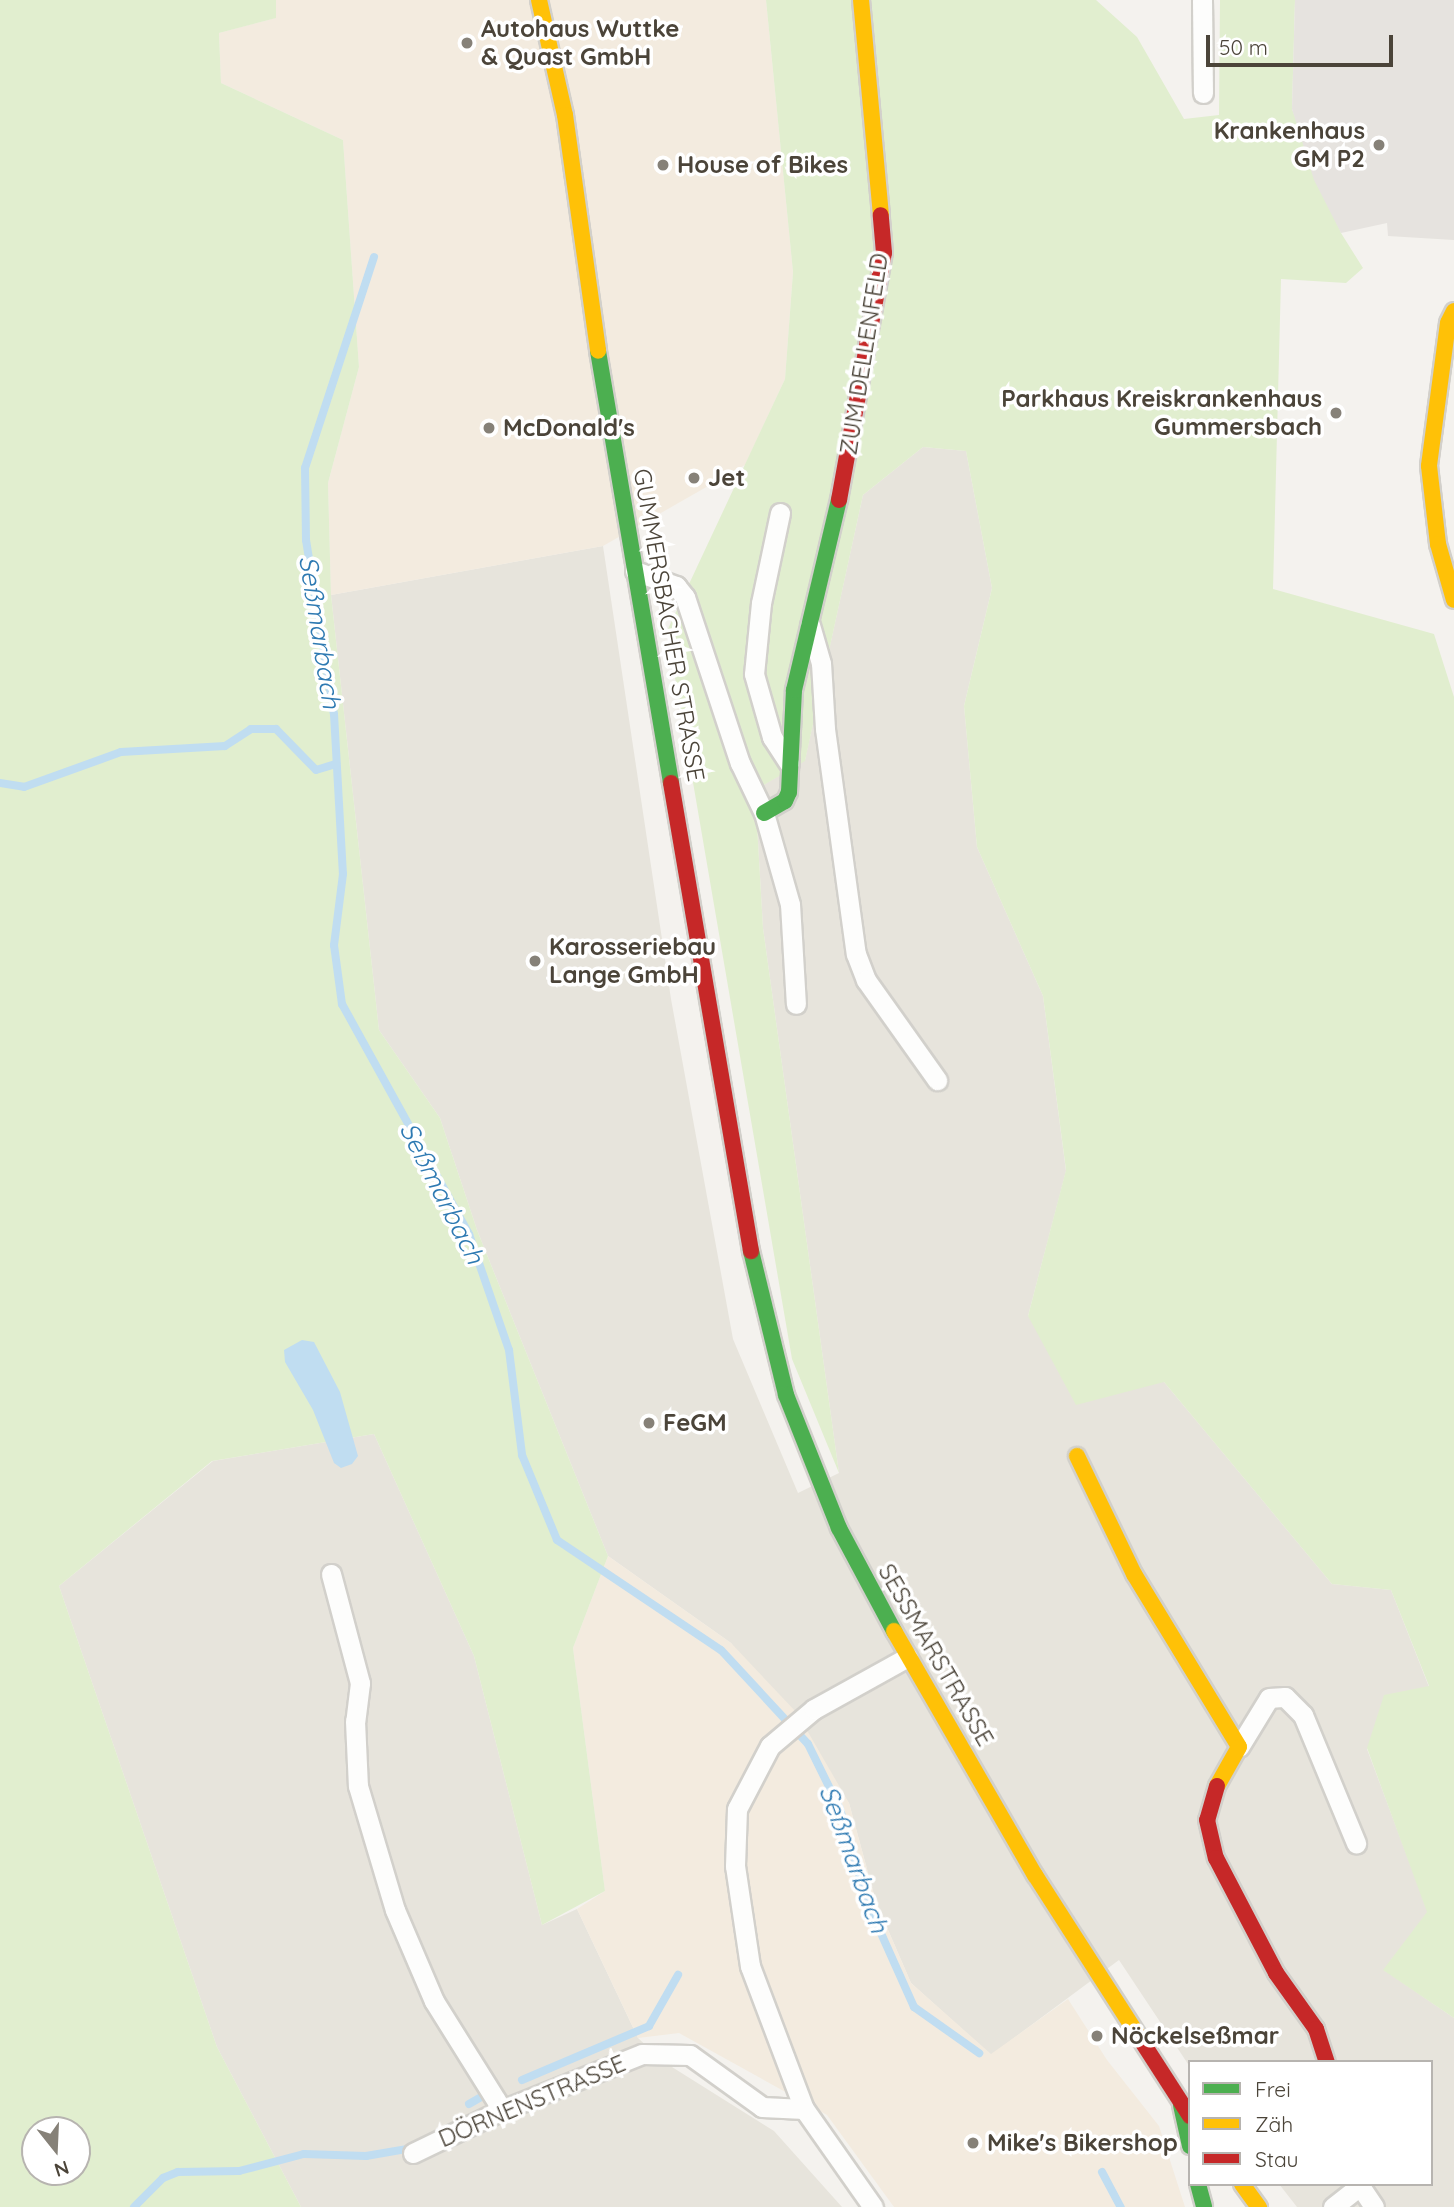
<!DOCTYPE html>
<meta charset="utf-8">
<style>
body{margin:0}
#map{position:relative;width:1454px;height:2207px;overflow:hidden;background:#f4f2ee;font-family:Quicksand,sans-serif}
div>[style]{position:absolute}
.residential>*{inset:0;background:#e7e4dc}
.commercial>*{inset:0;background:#f3ebdf}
.green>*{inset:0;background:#e1eecf}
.parking>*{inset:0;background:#e6e3df}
.water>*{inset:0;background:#c0ddf1}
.stream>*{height:8px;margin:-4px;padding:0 4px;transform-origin:4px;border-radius:4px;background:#c0ddf1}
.roads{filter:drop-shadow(2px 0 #d2d0cb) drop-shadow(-2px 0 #d2d0cb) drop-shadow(0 2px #d2d0cb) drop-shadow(0 -2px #d2d0cb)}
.street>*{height:19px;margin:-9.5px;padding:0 9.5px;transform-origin:9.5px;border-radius:9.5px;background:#fdfdfc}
.fast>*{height:16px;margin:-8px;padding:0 8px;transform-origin:8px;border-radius:8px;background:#4caf50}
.slow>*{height:16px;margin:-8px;padding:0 8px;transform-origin:8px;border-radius:8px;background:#ffc107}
.jam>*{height:16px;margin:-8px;padding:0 8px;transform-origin:8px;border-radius:8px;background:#c62828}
.dots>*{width:19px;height:19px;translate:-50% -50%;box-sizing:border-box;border:4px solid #fff;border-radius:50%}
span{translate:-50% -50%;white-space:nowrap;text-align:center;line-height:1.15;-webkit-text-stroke:7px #fff;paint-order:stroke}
.poi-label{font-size:24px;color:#4b4439;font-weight:700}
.left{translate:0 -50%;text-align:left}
.right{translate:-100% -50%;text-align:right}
.street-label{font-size:24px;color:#4b4439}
.water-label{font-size:26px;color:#2e7ab2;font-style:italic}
.legend{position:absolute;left:1188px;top:2060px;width:245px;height:126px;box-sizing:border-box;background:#fff;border:2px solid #b7b4b0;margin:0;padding:9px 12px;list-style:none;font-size:21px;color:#4b4439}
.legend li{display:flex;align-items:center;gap:14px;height:35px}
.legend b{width:35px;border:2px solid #b7b4b0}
.north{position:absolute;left:21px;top:2116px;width:70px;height:70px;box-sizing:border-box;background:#fff;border:2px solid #b7b4b0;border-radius:50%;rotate:162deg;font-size:19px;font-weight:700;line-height:28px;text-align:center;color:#4b4439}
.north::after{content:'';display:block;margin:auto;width:24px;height:32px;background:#868178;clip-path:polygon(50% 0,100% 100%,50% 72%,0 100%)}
.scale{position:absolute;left:1206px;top:35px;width:187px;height:32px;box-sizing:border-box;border:4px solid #4b4439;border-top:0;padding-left:9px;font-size:21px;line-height:24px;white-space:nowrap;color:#4b4439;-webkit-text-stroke:5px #fff;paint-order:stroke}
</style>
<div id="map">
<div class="residential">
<div style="clip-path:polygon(923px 447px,966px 451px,992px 588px,964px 706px,977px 847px,1043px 996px,1066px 1171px,1028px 1316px,1164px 1382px,1332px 1584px,1391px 1590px,1429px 1687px,1367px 1749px,1428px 1912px,1384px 1970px,1454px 2018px,1454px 2207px,1297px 2207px,1279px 2184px,1431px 2184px,1431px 2062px,1190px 2062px,1190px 2067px,1119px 1960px,991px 2055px,911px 1983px,876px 1902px,849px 1803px,731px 1643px,608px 1556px,477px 1230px,440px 1118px,379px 1030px,331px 595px,603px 546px,671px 999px,733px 1339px,798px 1493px,839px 1473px,763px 928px,755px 790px,805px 760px,863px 495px)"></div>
<div style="clip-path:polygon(374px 1434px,474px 1656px,542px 1925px,577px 1909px,638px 2038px,664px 2062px,774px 2131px,842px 2207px,301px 2207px,217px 2047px,59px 1586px,213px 1461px)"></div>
</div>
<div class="commercial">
<div style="clip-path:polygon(276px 0,766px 0,793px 272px,785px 379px,745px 465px,603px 546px,331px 595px,328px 483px,359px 367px,343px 140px,221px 83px,219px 33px,275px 18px)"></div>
<div style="clip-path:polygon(608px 1556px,731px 1643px,797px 1713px,849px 1803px,876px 1902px,911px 1983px,991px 2054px,1068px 1999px,1107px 2060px,1159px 2126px,1185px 2207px,894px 2207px,827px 2115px,679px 2033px,638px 2038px,577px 1909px,605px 1891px,573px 1648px)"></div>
</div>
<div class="green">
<div style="clip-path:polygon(evenodd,0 0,276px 0,276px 18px,219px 33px,221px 83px,343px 140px,359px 367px,328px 483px,331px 595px,379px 1030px,440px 1118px,477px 1230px,608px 1556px,573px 1648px,605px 1891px,542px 1925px,474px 1656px,374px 1434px,212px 1461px,59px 1586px,217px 2047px,301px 2207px,0 2207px,0 0,35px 2130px,77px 2130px,77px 2172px,35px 2172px,35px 2130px)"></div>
<div style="clip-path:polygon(766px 0,1096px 0,1137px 37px,1184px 119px,1219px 115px,1220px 0,1295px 0,1292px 109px,1341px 233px,1363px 268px,1346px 283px,1281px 279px,1273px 589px,1434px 634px,1454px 697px,1454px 2018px,1383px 1970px,1427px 1912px,1367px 1748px,1384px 1695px,1429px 1686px,1391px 1590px,1332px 1584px,1164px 1382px,1076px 1405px,1028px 1316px,1066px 1170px,1043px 996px,977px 847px,964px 706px,992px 588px,966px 451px,923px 447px,863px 495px,805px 761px,755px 790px,763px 928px,839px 1473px,792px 1359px,667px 631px,785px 379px,793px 272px)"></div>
</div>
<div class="parking">
<div style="clip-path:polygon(1295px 0,1454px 0,1454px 240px,1388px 236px,1387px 223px,1341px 233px,1314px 180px,1292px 109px)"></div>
</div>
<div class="water">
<div style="clip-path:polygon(302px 1340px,314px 1342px,340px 1392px,358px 1456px,352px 1464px,341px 1468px,334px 1463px,313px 1410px,285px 1362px,284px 1350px)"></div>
</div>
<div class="stream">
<div style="left:374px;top:257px;width:222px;rotate:108.1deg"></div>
<div style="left:305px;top:468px;width:72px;rotate:89.2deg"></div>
<div style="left:306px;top:540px;width:176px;rotate:80.9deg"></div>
<div style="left:334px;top:714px;width:160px;rotate:86.8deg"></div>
<div style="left:343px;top:874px;width:72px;rotate:97.2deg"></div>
<div style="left:334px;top:945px;width:60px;rotate:82.3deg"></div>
<div style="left:342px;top:1004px;width:263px;rotate:61.1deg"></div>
<div style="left:469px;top:1234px;width:123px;rotate:71deg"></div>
<div style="left:509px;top:1350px;width:106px;rotate:82.9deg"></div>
<div style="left:522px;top:1455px;width:92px;rotate:67.6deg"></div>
<div style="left:557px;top:1540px;width:197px;rotate:33.9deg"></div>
<div style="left:721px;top:1650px;width:128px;rotate:47.2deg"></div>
<div style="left:808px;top:1744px;width:72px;rotate:63.8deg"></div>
<div style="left:840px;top:1809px;width:97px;rotate:73.8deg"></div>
<div style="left:867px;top:1902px;width:115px;rotate:65.9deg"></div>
<div style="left:914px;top:2007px;width:80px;rotate:35.3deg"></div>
<div style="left:0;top:783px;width:24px;rotate:9deg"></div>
<div style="left:24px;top:787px;width:103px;rotate:-19.8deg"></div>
<div style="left:121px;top:752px;width:104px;rotate:-3.3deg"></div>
<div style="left:225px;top:746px;width:31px;rotate:-33deg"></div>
<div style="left:251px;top:729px;width:25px"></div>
<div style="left:276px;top:729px;width:57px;rotate:45.7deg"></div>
<div style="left:316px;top:770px;width:21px;rotate:-17deg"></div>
<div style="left:522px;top:2080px;width:138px;rotate:-23deg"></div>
<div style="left:649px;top:2026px;width:59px;rotate:-60.4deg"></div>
<div style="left:469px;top:2104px;width:14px;rotate:-30deg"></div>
<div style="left:1102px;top:2172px;width:40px;rotate:62deg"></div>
<div style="left:134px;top:2207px;width:41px;rotate:-45deg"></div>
<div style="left:163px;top:2178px;width:16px;rotate:-22deg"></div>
<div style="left:178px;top:2172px;width:61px;rotate:-0.9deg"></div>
<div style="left:239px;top:2171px;width:67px;rotate:-14.7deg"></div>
<div style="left:304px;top:2154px;width:62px;rotate:1.8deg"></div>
<div style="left:366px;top:2156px;width:48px;rotate:-9.7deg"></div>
</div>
<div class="roads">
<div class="street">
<div style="left:1202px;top:0;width:93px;rotate:89.4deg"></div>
<div style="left:780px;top:513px;width:92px;rotate:101.9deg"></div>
<div style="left:761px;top:603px;width:71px;rotate:95.6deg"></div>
<div style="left:754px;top:674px;width:66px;rotate:74.1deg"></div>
<div style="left:772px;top:737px;width:31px;rotate:57deg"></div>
<div style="left:635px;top:571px;width:44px;rotate:20.1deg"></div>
<div style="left:676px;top:586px;width:14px;rotate:51deg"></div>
<div style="left:685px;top:597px;width:175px;rotate:71.7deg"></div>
<div style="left:740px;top:763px;width:55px;rotate:64.4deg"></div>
<div style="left:764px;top:813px;width:95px;rotate:74.1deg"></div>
<div style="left:790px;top:904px;width:100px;rotate:86.6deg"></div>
<div style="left:810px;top:625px;width:40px;rotate:74deg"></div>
<div style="left:821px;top:663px;width:66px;rotate:86.5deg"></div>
<div style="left:825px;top:729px;width:227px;rotate:82.2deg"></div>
<div style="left:856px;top:954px;width:28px;rotate:69deg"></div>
<div style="left:866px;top:980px;width:123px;rotate:54.6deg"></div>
<div style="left:331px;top:1574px;width:113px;rotate:75.1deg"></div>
<div style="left:360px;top:1683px;width:38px;rotate:97deg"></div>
<div style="left:355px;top:1721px;width:65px;rotate:87.4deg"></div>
<div style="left:358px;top:1786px;width:129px;rotate:73.4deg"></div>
<div style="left:395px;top:1910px;width:99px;rotate:66.8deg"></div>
<div style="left:434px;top:2001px;width:128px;rotate:58deg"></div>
<div style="left:1239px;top:1747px;width:57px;rotate:-58.5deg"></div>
<div style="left:1269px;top:1698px;width:16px;rotate:-4deg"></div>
<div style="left:1285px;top:1697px;width:25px;rotate:45deg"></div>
<div style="left:1303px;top:1715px;width:139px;rotate:67.5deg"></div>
<div style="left:413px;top:2153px;width:99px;rotate:-25.8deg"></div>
<div style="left:502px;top:2110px;width:151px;rotate:-21.8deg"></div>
<div style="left:642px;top:2054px;width:48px;rotate:1.2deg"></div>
<div style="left:690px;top:2055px;width:89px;rotate:35.8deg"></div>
<div style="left:762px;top:2107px;width:42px;rotate:2.7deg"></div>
<div style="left:873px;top:2207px;width:120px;rotate:-125.1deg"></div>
<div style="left:804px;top:2109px;width:153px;rotate:-110.7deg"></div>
<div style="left:750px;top:1966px;width:101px;rotate:-98.5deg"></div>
<div style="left:735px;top:1866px;width:57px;rotate:-88deg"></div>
<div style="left:737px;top:1809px;width:71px;rotate:-62.4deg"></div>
<div style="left:770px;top:1746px;width:57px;rotate:-40.1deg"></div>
<div style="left:814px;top:1709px;width:107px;rotate:-29deg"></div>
<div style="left:1333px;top:2207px;width:34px;rotate:-38deg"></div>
<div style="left:1360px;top:2186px;width:25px;rotate:56deg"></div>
</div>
<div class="fast">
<div style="left:598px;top:351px;width:438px;rotate:80.4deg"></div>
<div style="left:764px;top:813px;width:24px;rotate:-30deg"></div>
<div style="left:785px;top:801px;width:10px;rotate:-66deg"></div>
<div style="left:789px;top:792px;width:102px;rotate:-87.2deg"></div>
<div style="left:794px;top:690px;width:195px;rotate:-76.7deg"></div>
<div style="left:751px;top:1251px;width:148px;rotate:76.3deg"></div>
<div style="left:786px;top:1395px;width:143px;rotate:68.3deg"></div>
<div style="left:839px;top:1528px;width:117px;rotate:61.9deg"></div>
<div style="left:1181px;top:2105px;width:42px;rotate:77.6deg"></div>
<div style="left:1198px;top:2184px;width:24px;rotate:75deg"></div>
</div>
<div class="slow">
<div style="left:539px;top:0;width:118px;rotate:77.3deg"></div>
<div style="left:565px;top:115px;width:238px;rotate:82deg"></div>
<div style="left:861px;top:0;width:216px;rotate:84.7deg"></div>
<div style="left:1454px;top:311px;width:13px;rotate:117deg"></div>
<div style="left:1448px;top:323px;width:144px;rotate:97.6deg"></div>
<div style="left:1429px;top:466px;width:79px;rotate:83.4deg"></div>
<div style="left:1438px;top:544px;width:58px;rotate:74.1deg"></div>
<div style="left:1077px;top:1456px;width:131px;rotate:64.2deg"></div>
<div style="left:1134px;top:1574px;width:202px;rotate:58.7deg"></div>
<div style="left:1239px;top:1747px;width:45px;rotate:119.4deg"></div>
<div style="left:894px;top:1631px;width:282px;rotate:60deg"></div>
<div style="left:1035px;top:1875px;width:193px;rotate:57.3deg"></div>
<div style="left:1242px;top:2184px;width:29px;rotate:54deg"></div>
</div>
<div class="jam">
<div style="left:839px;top:500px;width:251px;rotate:-79.7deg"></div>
<div style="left:884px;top:253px;width:38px;rotate:-95deg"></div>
<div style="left:671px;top:783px;width:475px;rotate:80.3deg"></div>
<div style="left:1217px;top:1786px;width:35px;rotate:106deg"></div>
<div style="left:1207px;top:1820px;width:39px;rotate:77deg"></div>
<div style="left:1216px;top:1858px;width:130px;rotate:62.4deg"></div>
<div style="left:1276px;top:1973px;width:69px;rotate:54.5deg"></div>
<div style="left:1316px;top:2029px;width:35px;rotate:72deg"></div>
<div style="left:1139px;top:2037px;width:94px;rotate:57.2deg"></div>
</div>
</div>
<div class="dots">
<div style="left:467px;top:43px;background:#868178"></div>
<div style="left:1379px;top:145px;background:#868178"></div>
<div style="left:663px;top:165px;background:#868178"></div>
<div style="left:1336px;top:413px;background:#868178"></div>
<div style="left:489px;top:428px;background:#868178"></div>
<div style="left:694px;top:478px;background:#868178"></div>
<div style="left:535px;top:961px;background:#868178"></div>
<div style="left:649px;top:1423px;background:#868178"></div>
<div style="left:1097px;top:2036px;background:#868178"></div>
<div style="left:973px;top:2143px;background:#868178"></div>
</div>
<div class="poi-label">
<span class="left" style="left:481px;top:43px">Autohaus Wuttke<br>&amp; Quast GmbH</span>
<span class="right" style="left:1365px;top:145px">Krankenhaus<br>GM P2</span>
<span class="left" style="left:677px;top:165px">House of Bikes</span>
<span class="right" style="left:1322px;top:413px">Parkhaus Kreiskrankenhaus<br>Gummersbach</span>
<span class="left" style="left:503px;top:428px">McDonald's</span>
<span class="left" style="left:708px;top:478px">Jet</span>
<span class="left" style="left:549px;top:961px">Karosseriebau<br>Lange GmbH</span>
<span class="left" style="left:663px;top:1423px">FeGM</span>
<span class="left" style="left:1111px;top:2036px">Nöckelseßmar</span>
<span class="left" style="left:987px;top:2143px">Mike's Bikershop</span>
</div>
<div class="street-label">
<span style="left:864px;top:354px;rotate:-81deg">ZUM DELLENFELD</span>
<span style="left:669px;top:625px;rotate:80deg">GUMMERSBACHER STRASSE</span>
<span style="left:936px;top:1655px;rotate:60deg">SESSMARSTRASSE</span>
<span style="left:532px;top:2101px;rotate:-23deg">DÖRNENSTRASSE</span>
</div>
<div class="water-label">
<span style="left:320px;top:632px;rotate:81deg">Seßmarbach</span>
<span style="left:442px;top:1193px;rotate:63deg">Seßmarbach</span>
<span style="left:854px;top:1859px;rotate:70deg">Seßmarbach</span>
</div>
<ul class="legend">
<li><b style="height:9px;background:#4caf50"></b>Frei</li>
<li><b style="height:9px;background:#ffc107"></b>Zäh</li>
<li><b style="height:9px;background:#c62828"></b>Stau</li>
</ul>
<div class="north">N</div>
<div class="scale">50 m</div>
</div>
